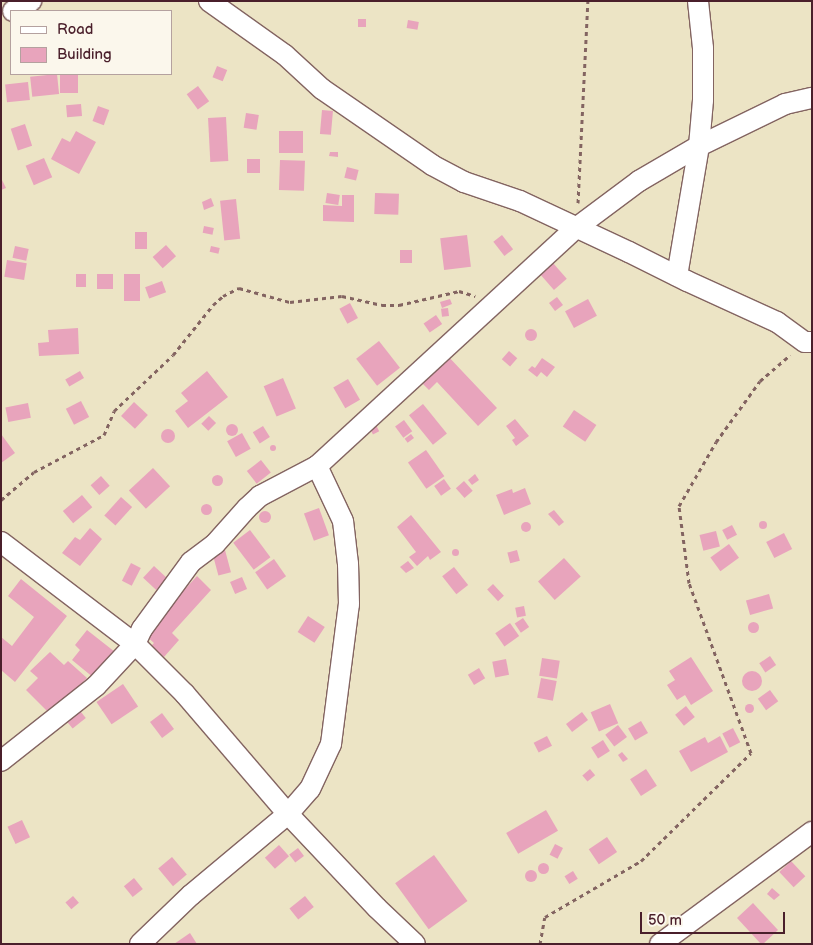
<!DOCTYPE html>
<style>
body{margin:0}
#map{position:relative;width:813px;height:945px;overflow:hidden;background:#ece4c5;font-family:"Balsamiq Sans",sans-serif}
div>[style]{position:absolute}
.building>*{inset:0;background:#e8a4bc;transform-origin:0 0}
.round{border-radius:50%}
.path>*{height:3px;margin-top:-1.5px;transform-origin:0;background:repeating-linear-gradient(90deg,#836461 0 4px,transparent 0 8px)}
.roads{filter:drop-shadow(1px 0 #836461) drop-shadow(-1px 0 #836461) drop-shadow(0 1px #836461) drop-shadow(0 -1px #836461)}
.street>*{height:20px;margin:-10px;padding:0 10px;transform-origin:10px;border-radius:10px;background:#fff}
span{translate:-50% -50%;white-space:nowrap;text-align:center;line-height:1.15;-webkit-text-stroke:4px #fbf7ec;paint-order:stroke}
.frame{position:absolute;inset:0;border:2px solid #4a1f2b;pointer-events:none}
.legend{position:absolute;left:10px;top:10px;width:162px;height:65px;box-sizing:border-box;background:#fbf7ec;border:1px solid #b4a19f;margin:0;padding:6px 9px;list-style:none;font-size:15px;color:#4a1f2b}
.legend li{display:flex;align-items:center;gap:10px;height:25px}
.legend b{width:25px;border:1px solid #b4a19f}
.scale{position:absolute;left:640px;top:912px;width:145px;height:22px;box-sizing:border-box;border:2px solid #4a1f2b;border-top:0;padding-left:6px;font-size:15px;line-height:18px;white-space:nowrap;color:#4a1f2b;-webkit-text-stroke:4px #fbf7ec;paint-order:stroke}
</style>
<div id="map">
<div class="building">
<div style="left:358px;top:19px;width:8px;height:8px"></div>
<div style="left:408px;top:20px;width:11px;height:8px;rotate:10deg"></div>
<div style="left:217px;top:66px;width:11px;height:12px;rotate:22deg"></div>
<div style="left:57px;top:74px;width:20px;height:27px;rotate:84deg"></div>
<div style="left:60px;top:74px;width:18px;height:19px"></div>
<div style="left:28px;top:82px;width:18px;height:23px;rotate:84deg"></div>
<div style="left:198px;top:86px;width:19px;height:14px;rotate:54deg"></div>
<div style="left:81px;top:104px;width:12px;height:15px;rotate:85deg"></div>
<div style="left:98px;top:106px;width:12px;height:16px;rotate:20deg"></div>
<div style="left:322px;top:110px;width:11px;height:24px;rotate:5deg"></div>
<div style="left:246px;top:113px;width:13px;height:15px;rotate:9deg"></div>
<div style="left:226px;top:117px;width:44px;height:18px;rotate:87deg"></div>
<div style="left:25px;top:124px;width:23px;height:15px;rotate:72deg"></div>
<div style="clip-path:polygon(76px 131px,96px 142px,79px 174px,51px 159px,62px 138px,70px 142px)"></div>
<div style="left:279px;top:131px;width:24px;height:22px"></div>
<div style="clip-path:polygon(330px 152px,338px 152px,338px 157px,329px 156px)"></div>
<div style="left:44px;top:158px;width:21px;height:20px;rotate:67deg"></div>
<div style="left:247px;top:159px;width:13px;height:14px"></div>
<div style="left:280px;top:160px;width:25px;height:30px;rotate:2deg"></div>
<div style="left:347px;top:167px;width:12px;height:11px;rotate:14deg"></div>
<div style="clip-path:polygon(1px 178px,6px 188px,1px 190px)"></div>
<div style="left:327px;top:193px;width:13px;height:10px;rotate:9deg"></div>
<div style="left:375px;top:193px;width:24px;height:21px;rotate:2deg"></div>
<div style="clip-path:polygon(342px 195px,354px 195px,354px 222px,323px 221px,323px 205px,342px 206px)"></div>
<div style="clip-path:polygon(211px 198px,214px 206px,204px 210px,202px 202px)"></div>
<div style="left:236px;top:199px;width:40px;height:16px;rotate:84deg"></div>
<div style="left:204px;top:226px;width:10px;height:7px;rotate:11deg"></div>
<div style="left:135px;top:232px;width:12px;height:17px"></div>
<div style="left:467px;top:235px;width:32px;height:27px;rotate:83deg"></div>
<div style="left:502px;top:235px;width:18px;height:11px;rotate:52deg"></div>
<div style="left:166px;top:245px;width:15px;height:18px;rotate:48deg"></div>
<div style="left:15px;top:246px;width:14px;height:12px;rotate:12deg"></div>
<div style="left:211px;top:246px;width:9px;height:6px;rotate:13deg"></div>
<div style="left:400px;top:250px;width:12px;height:13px"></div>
<div style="left:7px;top:260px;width:20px;height:17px;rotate:9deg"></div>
<div style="left:553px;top:263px;width:21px;height:17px;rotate:49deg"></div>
<div style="left:76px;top:274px;width:10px;height:13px"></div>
<div style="left:97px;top:274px;width:16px;height:15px"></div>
<div style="left:124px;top:274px;width:16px;height:27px"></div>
<div style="left:162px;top:281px;width:12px;height:18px;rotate:70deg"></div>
<div style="left:557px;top:297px;width:10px;height:10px;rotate:53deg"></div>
<div style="clip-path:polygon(450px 299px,452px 304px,442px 308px,440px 302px)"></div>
<div style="left:588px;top:299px;width:19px;height:26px;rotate:62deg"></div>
<div style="left:350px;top:303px;width:17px;height:12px;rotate:62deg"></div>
<div style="left:448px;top:308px;width:8px;height:7px;rotate:83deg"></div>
<div style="left:436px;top:315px;width:11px;height:15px;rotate:56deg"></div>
<div style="clip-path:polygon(78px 328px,79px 354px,39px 356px,38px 343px,49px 342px,48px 330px)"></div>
<div class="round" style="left:525px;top:329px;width:12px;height:12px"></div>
<div style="left:379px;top:341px;width:34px;height:29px;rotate:52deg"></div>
<div style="left:509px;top:351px;width:11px;height:11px;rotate:41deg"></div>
<div style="clip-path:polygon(445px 353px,497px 408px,478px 426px,437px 382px,429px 390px,418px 379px)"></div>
<div style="clip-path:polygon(542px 358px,555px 367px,547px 377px,541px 372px,537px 377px,528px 370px,532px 366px,535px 368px)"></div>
<div style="left:80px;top:371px;width:8px;height:17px;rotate:60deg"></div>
<div style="clip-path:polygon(207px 371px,228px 397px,188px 428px,175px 411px,188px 401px,181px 393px)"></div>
<div style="left:283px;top:378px;width:33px;height:21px;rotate:67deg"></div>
<div style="left:348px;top:379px;width:24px;height:17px;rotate:60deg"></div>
<div style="left:81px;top:401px;width:18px;height:17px;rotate:63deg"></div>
<div style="left:134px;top:402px;width:19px;height:19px;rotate:43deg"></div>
<div style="left:28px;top:403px;width:15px;height:23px;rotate:79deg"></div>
<div style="left:423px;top:404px;width:38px;height:18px;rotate:51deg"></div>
<div style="left:574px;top:410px;width:27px;height:20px;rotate:34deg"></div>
<div style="left:209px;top:416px;width:10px;height:11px;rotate:45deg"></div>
<div style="clip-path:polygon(515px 419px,529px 436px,516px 446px,512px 440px,515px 438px,506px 426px)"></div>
<div style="left:404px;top:420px;width:14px;height:11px;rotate:54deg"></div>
<div class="round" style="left:226px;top:424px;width:12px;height:12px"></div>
<div style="left:376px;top:425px;width:7px;height:7px;rotate:63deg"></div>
<div style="left:263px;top:426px;width:13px;height:12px;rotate:58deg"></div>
<div class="round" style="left:161px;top:429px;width:14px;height:14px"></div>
<div style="left:242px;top:433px;width:18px;height:17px;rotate:61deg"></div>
<div style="clip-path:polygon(1px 434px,15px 453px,1px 463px)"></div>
<div style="left:411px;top:434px;width:5px;height:8px;rotate:53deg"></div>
<div class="round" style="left:270px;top:445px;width:6px;height:6px"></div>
<div style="left:426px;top:450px;width:32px;height:22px;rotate:55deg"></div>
<div style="left:261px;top:460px;width:16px;height:18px;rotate:52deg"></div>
<div style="left:153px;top:468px;width:25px;height:33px;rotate:47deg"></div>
<div style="clip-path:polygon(475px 474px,479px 480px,472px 485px,468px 480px)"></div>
<div class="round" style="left:211.5px;top:474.5px;width:11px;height:11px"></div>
<div style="left:101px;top:476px;width:13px;height:14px;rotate:48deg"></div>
<div style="left:444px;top:479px;width:12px;height:12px;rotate:55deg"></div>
<div style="left:464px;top:481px;width:13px;height:11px;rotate:48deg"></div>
<div style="clip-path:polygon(525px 488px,531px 504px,504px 515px,496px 495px,512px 489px,513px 493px)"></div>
<div style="left:82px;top:495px;width:16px;height:25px;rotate:50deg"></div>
<div style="left:121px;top:497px;width:15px;height:25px;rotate:42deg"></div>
<div class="round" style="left:200.5px;top:503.5px;width:11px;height:11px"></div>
<div style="left:319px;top:508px;width:29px;height:16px;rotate:70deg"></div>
<div style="clip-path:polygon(554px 510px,564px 522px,559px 526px,548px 514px)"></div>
<div class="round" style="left:259px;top:511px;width:12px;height:12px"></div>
<div style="clip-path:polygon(411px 515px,441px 552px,430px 560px,428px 556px,417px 566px,409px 557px,416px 552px,397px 527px)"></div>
<div class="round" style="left:759px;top:521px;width:8px;height:8px"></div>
<div class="round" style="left:521px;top:522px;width:10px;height:10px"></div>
<div style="left:732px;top:525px;width:11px;height:11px;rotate:63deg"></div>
<div style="clip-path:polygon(90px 528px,102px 539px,80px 566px,62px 553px,75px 537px,80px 540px)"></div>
<div style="left:250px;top:530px;width:34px;height:21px;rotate:53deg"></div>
<div style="left:716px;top:531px;width:16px;height:17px;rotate:76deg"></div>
<div style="left:784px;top:533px;width:18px;height:20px;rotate:63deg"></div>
<div style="left:729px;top:544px;width:17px;height:23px;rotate:54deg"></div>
<div class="round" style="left:451.5px;top:548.5px;width:7px;height:7px"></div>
<div style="left:225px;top:550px;width:23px;height:13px;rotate:75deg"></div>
<div style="left:517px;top:550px;width:11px;height:10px;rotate:75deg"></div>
<div style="left:564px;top:558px;width:25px;height:35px;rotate:48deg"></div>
<div style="left:274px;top:559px;width:21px;height:23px;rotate:55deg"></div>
<div style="clip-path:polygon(408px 561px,414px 568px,406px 573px,400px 567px)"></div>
<div style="left:131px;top:563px;width:11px;height:20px;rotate:27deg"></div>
<div style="left:154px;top:566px;width:18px;height:16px;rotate:43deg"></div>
<div style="left:454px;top:567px;width:23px;height:15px;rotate:52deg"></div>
<div style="clip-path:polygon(197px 576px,211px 590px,172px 633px,179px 640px,164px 657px,151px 646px,154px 643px,144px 634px)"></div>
<div style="left:242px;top:577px;width:13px;height:13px;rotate:67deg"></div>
<div style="clip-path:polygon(21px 579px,67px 616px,15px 682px,1px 670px,1px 637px,12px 646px,34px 617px,8px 596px)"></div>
<div style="left:493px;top:584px;width:16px;height:8px;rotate:47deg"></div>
<div style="left:769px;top:594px;width:15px;height:24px;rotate:74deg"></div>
<div style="left:524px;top:606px;width:10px;height:9px;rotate:79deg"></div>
<div style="left:308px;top:616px;width:20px;height:19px;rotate:33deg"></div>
<div style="left:523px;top:618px;width:11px;height:10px;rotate:56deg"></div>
<div class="round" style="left:747.5px;top:621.5px;width:11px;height:11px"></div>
<div style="left:510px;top:623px;width:16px;height:18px;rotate:55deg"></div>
<div style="clip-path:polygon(87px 630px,115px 652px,94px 678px,72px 660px,80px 650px,75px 645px)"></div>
<div style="clip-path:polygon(50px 652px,64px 665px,68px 661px,87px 678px,51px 715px,26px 690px,38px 678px,30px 671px)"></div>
<div style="left:770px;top:656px;width:11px;height:13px;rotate:56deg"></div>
<div style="clip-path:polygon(691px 657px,713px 691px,691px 705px,685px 695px,677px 700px,667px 685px,675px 680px,669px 671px)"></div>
<div style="left:542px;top:658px;width:18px;height:18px;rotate:9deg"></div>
<div style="left:506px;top:659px;width:16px;height:14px;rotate:79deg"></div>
<div style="left:479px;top:668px;width:12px;height:13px;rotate:59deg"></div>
<div class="round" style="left:742px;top:671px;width:20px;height:20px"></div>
<div style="left:541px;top:678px;width:16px;height:20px;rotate:11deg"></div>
<div style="left:123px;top:684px;width:27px;height:32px;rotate:56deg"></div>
<div style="left:770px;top:690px;width:14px;height:15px;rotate:54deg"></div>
<div class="round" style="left:744.5px;top:703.5px;width:9px;height:9px"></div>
<div style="left:610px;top:704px;width:21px;height:21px;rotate:67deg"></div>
<div style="left:686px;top:706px;width:14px;height:14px;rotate:51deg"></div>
<div style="left:77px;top:707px;width:14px;height:17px;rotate:51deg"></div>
<div style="left:582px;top:712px;width:10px;height:20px;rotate:53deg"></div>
<div style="left:162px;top:713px;width:20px;height:15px;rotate:53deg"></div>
<div style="left:641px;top:721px;width:14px;height:15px;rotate:60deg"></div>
<div style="left:618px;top:725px;width:15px;height:16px;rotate:53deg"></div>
<div style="left:733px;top:728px;width:16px;height:12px;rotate:63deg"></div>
<div style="left:547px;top:736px;width:11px;height:15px;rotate:63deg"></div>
<div style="clip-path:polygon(720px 736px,728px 752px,691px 772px,679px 751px,705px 737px,708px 743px)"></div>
<div style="left:603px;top:740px;width:13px;height:14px;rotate:58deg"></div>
<div style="clip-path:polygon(622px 752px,628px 759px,623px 762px,618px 755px)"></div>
<div style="left:590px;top:769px;width:8px;height:10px;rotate:50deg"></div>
<div style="left:646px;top:769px;width:20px;height:19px;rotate:57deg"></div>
<div style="left:546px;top:810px;width:24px;height:46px;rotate:60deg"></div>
<div style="left:22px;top:820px;width:19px;height:16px;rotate:65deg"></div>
<div style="left:607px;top:837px;width:18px;height:22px;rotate:56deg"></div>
<div style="left:555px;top:844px;width:9px;height:12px;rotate:27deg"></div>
<div style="left:279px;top:845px;width:15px;height:19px;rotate:48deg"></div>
<div style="left:298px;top:848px;width:10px;height:11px;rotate:53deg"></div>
<div style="left:434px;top:855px;width:57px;height:48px;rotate:54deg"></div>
<div style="left:172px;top:857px;width:23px;height:18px;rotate:50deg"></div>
<div style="left:791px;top:861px;width:21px;height:16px;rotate:47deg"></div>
<div class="round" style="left:537.5px;top:862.5px;width:11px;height:11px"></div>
<div class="round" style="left:525px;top:870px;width:12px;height:12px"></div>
<div style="left:573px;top:871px;width:9px;height:10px;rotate:58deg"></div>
<div style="left:134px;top:878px;width:14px;height:13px;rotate:51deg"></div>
<div style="clip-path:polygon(772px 888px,780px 895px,774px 900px,767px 894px)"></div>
<div style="left:73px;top:896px;width:9px;height:10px;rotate:49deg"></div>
<div style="left:305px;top:896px;width:14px;height:20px;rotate:51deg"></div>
<div style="clip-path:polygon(753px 903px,778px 930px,763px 944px,761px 944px,737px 918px)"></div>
<div style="clip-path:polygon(190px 933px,197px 944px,174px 944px)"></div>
</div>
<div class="path">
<div style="left:578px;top:203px;width:202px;rotate:-87.2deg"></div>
<div style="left:1px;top:500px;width:43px;rotate:-40.3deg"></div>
<div style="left:34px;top:472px;width:79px;rotate:-27.9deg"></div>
<div style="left:104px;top:435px;width:26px;rotate:-67deg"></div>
<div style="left:114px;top:411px;width:81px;rotate:-43.5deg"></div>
<div style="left:173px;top:355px;width:64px;rotate:-51.3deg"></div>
<div style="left:213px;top:305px;width:13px;rotate:-42deg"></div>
<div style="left:223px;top:296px;width:18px;rotate:-27deg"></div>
<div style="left:239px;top:288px;width:53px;rotate:15.4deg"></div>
<div style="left:290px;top:302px;width:52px;rotate:-6.6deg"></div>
<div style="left:342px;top:296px;width:41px;rotate:12.7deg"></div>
<div style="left:382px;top:305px;width:17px"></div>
<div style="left:399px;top:305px;width:62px;rotate:-13.1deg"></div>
<div style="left:459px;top:291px;width:17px;rotate:17deg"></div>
<div style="left:540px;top:944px;width:27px;rotate:-80deg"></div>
<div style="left:545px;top:917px;width:111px;rotate:-30.3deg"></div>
<div style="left:641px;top:861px;width:154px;rotate:-44.5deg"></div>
<div style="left:751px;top:753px;width:181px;rotate:-110deg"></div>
<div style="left:689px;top:583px;width:78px;rotate:-97.4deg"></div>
<div style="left:679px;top:506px;width:74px;rotate:-60deg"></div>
<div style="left:716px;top:442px;width:75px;rotate:-54.2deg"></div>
<div style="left:760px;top:381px;width:40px;rotate:-41deg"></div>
</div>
<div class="roads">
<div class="street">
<div style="left:209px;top:1px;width:93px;rotate:35.4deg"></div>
<div style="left:285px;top:55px;width:50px;rotate:42.6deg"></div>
<div style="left:322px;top:89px;width:134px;rotate:34.6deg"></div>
<div style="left:432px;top:165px;width:36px;rotate:28deg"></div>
<div style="left:464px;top:182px;width:59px;rotate:18.7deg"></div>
<div style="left:520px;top:201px;width:120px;rotate:25.1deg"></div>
<div style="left:629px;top:252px;width:65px;rotate:26.6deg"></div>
<div style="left:687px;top:281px;width:99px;rotate:24.5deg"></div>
<div style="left:777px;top:322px;width:34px;rotate:36deg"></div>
<div style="left:805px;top:342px;width:7px"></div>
<div style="left:13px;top:11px;width:21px;rotate:-29deg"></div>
<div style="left:677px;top:276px;width:132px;rotate:-80.4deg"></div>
<div style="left:699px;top:146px;width:46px;rotate:-85deg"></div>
<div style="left:703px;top:100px;width:52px;rotate:-90deg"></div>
<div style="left:703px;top:48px;width:47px;rotate:-96.1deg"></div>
<div style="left:1px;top:542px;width:168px;rotate:37.3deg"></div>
<div style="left:135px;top:644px;width:71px;rotate:45deg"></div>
<div style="left:185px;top:694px;width:158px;rotate:49.4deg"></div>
<div style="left:288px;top:814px;width:129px;rotate:46.6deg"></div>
<div style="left:377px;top:908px;width:52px;rotate:43.5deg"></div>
<div style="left:1px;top:761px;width:121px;rotate:-38.3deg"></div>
<div style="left:96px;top:686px;width:57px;rotate:-47.1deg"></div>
<div style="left:135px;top:644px;width:17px;rotate:-65deg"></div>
<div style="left:142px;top:629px;width:83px;rotate:-53.8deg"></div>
<div style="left:191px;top:562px;width:30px;rotate:-37deg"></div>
<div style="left:215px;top:544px;width:48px;rotate:-48.4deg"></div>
<div style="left:247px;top:508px;width:18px;rotate:-43deg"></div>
<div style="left:260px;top:496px;width:64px;rotate:-27.8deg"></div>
<div style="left:317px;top:466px;width:352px;rotate:-42.6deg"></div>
<div style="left:576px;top:228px;width:79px;rotate:-36.7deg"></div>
<div style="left:639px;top:181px;width:69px;rotate:-30.3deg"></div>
<div style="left:699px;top:146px;width:96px;rotate:-26deg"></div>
<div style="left:785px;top:104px;width:28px;rotate:-13deg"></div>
<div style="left:140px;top:944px;width:71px;rotate:-43.9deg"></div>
<div style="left:191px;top:895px;width:126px;rotate:-39.9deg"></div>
<div style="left:288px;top:814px;width:33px;rotate:-49deg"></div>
<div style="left:310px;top:789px;width:50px;rotate:-65deg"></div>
<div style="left:331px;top:744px;width:141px;rotate:-82.7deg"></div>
<div style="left:349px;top:604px;width:40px;rotate:-91.4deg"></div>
<div style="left:348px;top:564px;width:43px;rotate:-96.6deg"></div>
<div style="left:343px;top:521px;width:61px;rotate:-115.3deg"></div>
<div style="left:660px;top:944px;width:189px;rotate:-36.4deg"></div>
</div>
</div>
<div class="frame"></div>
<ul class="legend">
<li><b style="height:6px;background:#fff"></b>Road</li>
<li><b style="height:14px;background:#e8a4bc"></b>Building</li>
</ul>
<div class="scale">50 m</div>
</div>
